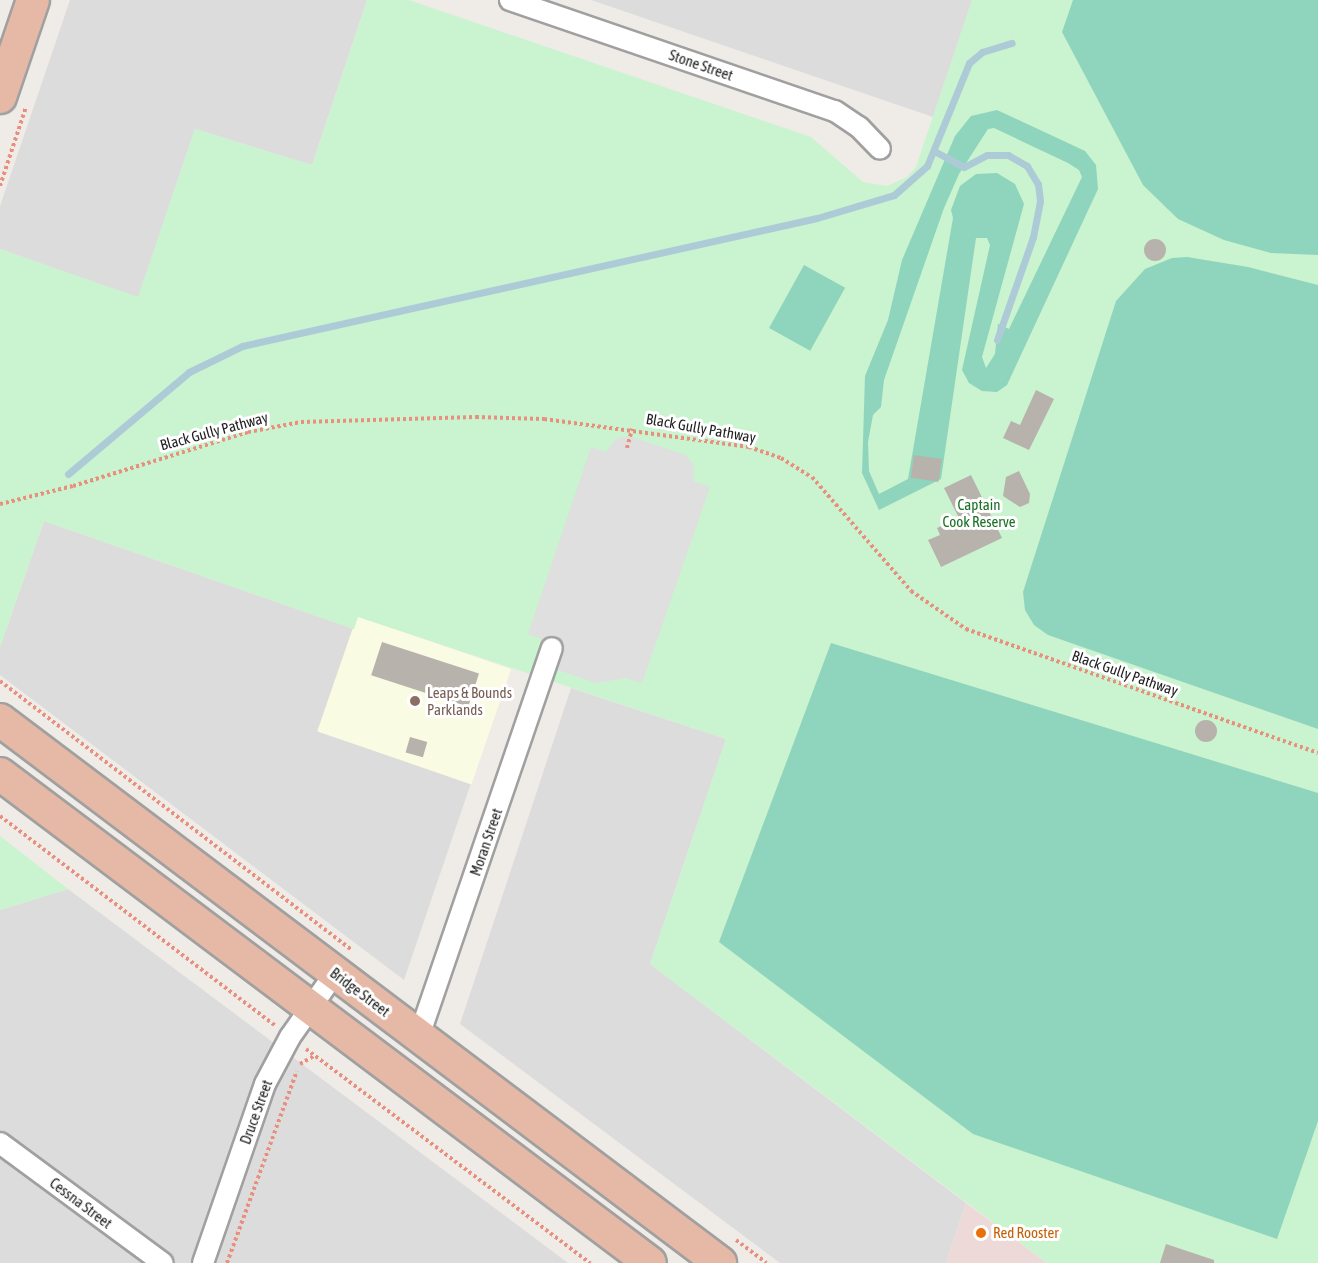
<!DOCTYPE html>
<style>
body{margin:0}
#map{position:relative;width:1318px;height:1263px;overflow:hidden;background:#efece7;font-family:"Asap Condensed",sans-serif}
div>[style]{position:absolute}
.residential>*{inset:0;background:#dddcdc}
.commercial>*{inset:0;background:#eddad8}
.education>*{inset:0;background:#fafbe3;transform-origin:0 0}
.park>*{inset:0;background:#caf3cf}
.pitch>*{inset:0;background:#8fd4bd;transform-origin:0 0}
.parking>*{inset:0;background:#dfdfdf}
.stream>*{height:7px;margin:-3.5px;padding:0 3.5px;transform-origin:3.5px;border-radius:3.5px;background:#adcbd7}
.building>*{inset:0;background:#b8b2ad;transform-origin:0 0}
.round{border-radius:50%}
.path>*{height:4px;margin-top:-2px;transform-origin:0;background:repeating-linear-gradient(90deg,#e88f7e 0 3px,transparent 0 6px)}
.roads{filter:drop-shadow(2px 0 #a0a0a0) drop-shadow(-2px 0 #a0a0a0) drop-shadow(0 2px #a0a0a0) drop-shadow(0 -2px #a0a0a0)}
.minor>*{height:20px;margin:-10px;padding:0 10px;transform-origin:10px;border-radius:10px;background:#fff}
.trunk>*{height:32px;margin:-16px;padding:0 16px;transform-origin:16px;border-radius:16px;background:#e6b8a6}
.dots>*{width:16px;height:16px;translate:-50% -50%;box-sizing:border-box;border:3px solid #fff;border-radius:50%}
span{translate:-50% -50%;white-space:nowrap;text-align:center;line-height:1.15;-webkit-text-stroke:6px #fff;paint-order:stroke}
.street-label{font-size:15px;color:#1f1f1f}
.park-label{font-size:15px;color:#1a7126}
.education-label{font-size:15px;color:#785e54}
.left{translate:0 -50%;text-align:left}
.food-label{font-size:15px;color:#c56008}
</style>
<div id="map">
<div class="residential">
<div style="clip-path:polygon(70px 0,367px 0,312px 165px,195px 129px,138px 298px,0 249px,0 206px)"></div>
<div style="clip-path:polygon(591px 0,972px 0,933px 117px)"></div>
<div style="clip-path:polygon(44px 521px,354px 629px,319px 732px,471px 783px,404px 980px,0 675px,0 647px)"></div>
<div style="clip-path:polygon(571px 688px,726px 739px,650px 964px,966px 1203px,946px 1263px,780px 1263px,460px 1024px)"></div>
<div style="clip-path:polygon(68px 889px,568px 1263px,0 1263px,0 910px)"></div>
</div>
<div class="commercial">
<div style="clip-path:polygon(966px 1203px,1047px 1263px,946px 1263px)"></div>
</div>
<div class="education">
<div style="left:357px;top:616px;width:163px;height:122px;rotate:19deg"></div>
</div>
<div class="park">
<div style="clip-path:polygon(367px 0,409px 0,811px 137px,863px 182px,887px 186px,907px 177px,916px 167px,972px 0,1318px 0,1318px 1263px,1047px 1263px,650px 964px,726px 739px,358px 617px,354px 629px,44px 521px,0 647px,0 249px,138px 297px,195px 129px,312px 165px)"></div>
<div style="clip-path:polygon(0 836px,68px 889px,0 910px)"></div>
</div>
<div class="pitch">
<div style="clip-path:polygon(1073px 0,1318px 0,1318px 255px,1271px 253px,1224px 240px,1178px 219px,1143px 185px,1062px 32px)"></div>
<div style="clip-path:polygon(evenodd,997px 110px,1085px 151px,1096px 165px,1098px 189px,1007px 385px,997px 392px,982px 391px,969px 383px,962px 370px,990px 245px,987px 238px,976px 238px,941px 479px,879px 510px,862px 473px,865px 376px,888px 320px,902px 260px,955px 136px,971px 116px,997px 110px,994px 128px,1068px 163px,1079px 170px,1082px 177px,1009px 329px,998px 324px,995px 354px,986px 368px,982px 357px,1024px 204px,1015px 184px,997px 173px,976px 174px,960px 186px,951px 210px,953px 218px,908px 479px,879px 494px,869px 471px,868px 442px,873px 415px,881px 407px,884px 380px,944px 208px,959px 174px,988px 129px,994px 128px)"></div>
<div style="clip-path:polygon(1187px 257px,1248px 267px,1318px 285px,1318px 729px,1048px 635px,1034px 625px,1025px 610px,1023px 592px,1116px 301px,1145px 269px,1172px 258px)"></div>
<div style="left:804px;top:265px;width:47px;height:72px;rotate:29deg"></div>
<div style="clip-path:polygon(831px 643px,1318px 793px,1318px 1121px,1277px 1239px,973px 1134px,719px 942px)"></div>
</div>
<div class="parking">
<div style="clip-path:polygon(629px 436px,686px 455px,694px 466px,693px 481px,710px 487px,642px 683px,626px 678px,596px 683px,535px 662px,543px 639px,528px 634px,591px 447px,606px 452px,615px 439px)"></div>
</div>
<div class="stream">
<div style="left:934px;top:151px;width:34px;rotate:28deg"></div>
<div style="left:964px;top:167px;width:26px;rotate:-28deg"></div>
<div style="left:987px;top:155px;width:21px"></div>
<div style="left:1008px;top:155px;width:22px;rotate:30deg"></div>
<div style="left:1027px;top:166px;width:21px;rotate:59deg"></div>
<div style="left:1038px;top:184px;width:17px;rotate:83deg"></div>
<div style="left:1040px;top:201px;width:37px;rotate:101deg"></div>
<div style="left:1033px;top:237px;width:109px;rotate:109.3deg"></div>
<div style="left:68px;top:474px;width:158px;rotate:-40.1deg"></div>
<div style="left:189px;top:372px;width:59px;rotate:-26.1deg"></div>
<div style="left:242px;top:346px;width:589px;rotate:-12.55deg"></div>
<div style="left:817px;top:218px;width:80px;rotate:-16.6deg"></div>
<div style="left:894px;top:195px;width:44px;rotate:-41.3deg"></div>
<div style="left:927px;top:166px;width:111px;rotate:-67.8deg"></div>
<div style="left:969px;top:63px;width:17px;rotate:-40deg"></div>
<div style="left:982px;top:52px;width:31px;rotate:-17deg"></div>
</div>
<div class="building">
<div class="round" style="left:1144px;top:239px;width:22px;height:22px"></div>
<div style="clip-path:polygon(1036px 390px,1054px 399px,1029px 450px,1003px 438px,1011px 421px,1020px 425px)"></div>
<div style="left:914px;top:455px;width:28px;height:23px;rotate:8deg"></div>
<div style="clip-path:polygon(1019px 471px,1030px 494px,1029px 503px,1020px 507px,1003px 496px,1006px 477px)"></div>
<div style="clip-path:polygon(971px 475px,1002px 538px,941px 567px,928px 540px,940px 535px,937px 528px,959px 518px,944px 488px)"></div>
<div style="left:382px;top:642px;width:102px;height:35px;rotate:18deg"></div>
<div class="round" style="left:1195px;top:720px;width:22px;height:22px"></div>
<div style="left:410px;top:737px;width:18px;height:16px;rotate:16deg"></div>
<div style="clip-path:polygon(1166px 1244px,1214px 1260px,1214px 1263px,1160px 1263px)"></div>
</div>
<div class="path">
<div style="left:0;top:186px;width:83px;rotate:-71.8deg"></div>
<div style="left:627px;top:448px;width:20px;rotate:-75deg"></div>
<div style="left:0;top:504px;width:75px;rotate:-13.9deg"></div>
<div style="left:73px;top:486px;width:183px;rotate:-17.1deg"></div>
<div style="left:248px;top:432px;width:54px;rotate:-10.7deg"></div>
<div style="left:301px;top:422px;width:175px;rotate:-1.6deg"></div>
<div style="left:476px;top:417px;width:68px;rotate:1.7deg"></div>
<div style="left:544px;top:419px;width:207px;rotate:7.8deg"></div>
<div style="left:749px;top:447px;width:34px;rotate:19deg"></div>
<div style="left:781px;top:458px;width:36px;rotate:32deg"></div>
<div style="left:812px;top:477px;width:151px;rotate:49deg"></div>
<div style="left:911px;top:591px;width:67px;rotate:34.6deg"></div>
<div style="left:966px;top:629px;width:373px;rotate:19.4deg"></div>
<div style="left:0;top:681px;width:443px;rotate:37.4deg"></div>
<div style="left:0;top:816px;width:347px;rotate:37.3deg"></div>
<div style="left:306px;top:1049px;width:356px;rotate:37deg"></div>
<div style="left:300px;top:1064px;width:16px;rotate:-30deg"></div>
<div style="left:736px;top:1240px;width:38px;rotate:37deg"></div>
<div style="left:227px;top:1263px;width:204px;rotate:-70deg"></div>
</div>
<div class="roads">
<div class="minor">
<div style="left:510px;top:0;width:343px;rotate:18.9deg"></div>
<div style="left:835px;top:111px;width:29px;rotate:34deg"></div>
<div style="left:859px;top:127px;width:30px;rotate:46deg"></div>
<div style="left:419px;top:1036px;width:410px;rotate:-71.1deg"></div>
<div style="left:0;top:1143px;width:202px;rotate:36.4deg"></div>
<div style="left:203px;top:1263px;width:189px;rotate:-70.9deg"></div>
<div style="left:265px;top:1084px;width:53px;rotate:-62deg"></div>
<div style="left:290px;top:1037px;width:78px;rotate:-54.9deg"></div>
</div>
<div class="trunk">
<div style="left:0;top:97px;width:102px;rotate:-71.2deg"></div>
<div style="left:0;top:720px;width:902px;rotate:37.02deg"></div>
<div style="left:0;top:774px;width:813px;rotate:36.95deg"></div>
</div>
</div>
<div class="dots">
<div style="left:415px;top:701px;background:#8d6e63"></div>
<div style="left:981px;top:1233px;background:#e8710a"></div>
</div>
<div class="street-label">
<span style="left:701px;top:65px;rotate:19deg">Stone Street</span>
<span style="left:701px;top:428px;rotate:10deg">Black Gully Pathway</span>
<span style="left:214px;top:431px;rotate:-15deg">Black Gully Pathway</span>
<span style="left:1125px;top:673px;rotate:19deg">Black Gully Pathway</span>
<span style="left:486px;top:842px;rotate:-71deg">Moran Street</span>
<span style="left:360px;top:992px;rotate:37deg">Bridge Street</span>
<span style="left:256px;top:1112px;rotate:-70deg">Druce Street</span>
<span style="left:81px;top:1203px;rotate:37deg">Cessna Street</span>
</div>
<div class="park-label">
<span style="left:979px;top:513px">Captain<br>Cook Reserve</span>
</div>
<div class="education-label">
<span class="left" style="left:427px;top:701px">Leaps &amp; Bounds<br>Parklands</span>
</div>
<div class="food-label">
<span class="left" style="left:993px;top:1233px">Red Rooster</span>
</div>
</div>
